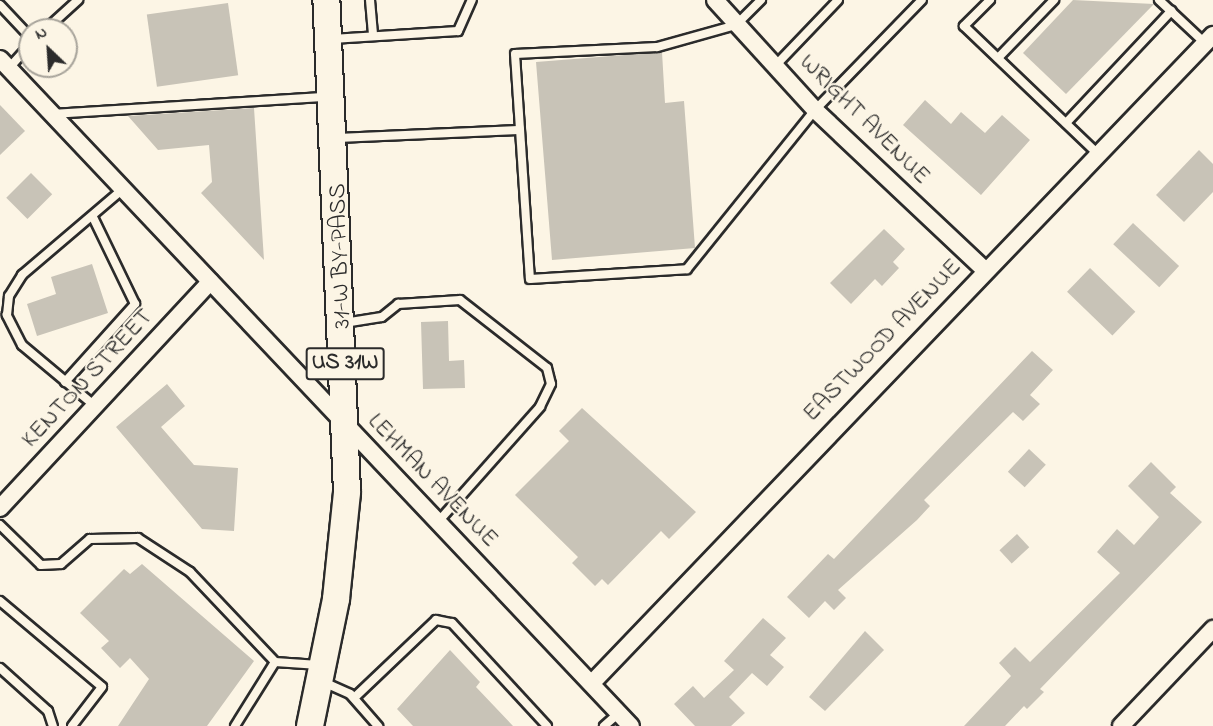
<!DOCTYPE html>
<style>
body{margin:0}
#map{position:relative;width:1213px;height:726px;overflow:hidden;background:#fcf5e5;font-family:"Indie Flower",sans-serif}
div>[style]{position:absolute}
.building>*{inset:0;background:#c8c3b7;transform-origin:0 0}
.roads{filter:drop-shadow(2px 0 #2b2b2b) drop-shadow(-2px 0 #2b2b2b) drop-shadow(0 2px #2b2b2b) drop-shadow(0 -2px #2b2b2b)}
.lane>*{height:8px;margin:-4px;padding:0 4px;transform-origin:4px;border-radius:4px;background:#fcf5e5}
.street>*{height:16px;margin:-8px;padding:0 8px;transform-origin:8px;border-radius:8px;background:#fcf5e5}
.primary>*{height:26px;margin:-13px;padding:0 13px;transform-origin:13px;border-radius:13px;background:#fcf5e5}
span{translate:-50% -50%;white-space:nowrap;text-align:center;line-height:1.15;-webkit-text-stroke:4.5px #fcf5e5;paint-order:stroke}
.shield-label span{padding:2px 4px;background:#fcf5e5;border:2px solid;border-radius:4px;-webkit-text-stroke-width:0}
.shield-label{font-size:22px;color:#2b2b2b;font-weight:700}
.street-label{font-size:24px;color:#2b2b2b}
.north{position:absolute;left:18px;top:18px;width:60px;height:60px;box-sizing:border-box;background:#fcf5e5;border:2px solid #a8a49b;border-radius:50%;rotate:335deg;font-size:16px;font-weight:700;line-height:24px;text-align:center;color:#2b2b2b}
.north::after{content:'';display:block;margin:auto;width:21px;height:27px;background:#2b2b2b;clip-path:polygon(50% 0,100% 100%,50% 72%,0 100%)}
</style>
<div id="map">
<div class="building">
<div style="clip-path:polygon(1073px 0,1154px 4px,1066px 94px,1023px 53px)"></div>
<div style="left:228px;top:3px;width:73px;height:82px;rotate:82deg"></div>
<div style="clip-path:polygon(662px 52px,665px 103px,684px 101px,695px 248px,552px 260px,536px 62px)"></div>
<div style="clip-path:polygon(925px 100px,951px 124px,961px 112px,985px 133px,1002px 115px,1030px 140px,981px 195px,903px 125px)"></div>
<div style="clip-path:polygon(0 105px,25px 131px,0 155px)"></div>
<div style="clip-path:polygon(254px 108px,264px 260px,201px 193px,212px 182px,209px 145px,158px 150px,128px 116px)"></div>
<div style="clip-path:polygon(1199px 150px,1213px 164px,1213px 192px,1184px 222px,1156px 195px)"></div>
<div style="left:31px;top:173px;width:30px;height:35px;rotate:45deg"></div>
<div style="left:1133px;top:223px;width:63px;height:29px;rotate:43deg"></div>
<div style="clip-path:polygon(884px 229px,905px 249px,893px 262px,899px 268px,882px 286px,875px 279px,851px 304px,830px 283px)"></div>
<div style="clip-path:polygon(92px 264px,108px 313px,37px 336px,27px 304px,56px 294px,51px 277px)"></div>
<div style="left:1090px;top:268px;width:63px;height:33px;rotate:44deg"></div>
<div style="clip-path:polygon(448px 321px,449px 361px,464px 360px,465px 388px,423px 389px,421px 322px)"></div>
<div style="clip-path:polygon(1032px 351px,1053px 370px,1030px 395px,1040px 404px,1023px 421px,1013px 412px,924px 500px,930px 506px,917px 520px,838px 590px,846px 598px,834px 610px,825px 601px,809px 618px,787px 597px,828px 554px,834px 559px)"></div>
<div style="clip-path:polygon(167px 384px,185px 406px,161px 427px,194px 465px,238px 468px,234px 531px,202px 529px,116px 427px)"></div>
<div style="clip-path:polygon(582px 408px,696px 512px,669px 539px,661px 531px,608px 585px,602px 579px,595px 586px,572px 563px,578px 557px,515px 495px,569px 441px,559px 431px)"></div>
<div style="left:1029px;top:449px;width:23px;height:31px;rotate:43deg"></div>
<div style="clip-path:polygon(1151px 462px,1176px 487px,1170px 493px,1202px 522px,1040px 689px,1044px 692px,1027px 709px,1024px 706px,1005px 726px,964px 726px,1011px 676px,999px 663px,1015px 647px,1030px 662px,1120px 573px,1097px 552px,1117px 529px,1134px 545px,1159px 517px,1128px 486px)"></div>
<div style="left:1017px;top:534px;width:18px;height:24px;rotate:47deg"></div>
<div style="clip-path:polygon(142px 564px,254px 661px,207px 726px,118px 726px,149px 679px,130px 658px,120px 668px,101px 648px,109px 641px,80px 613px,124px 569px,130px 574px)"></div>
<div style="clip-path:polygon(763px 618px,786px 638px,770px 655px,784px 667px,767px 686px,752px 673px,729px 697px,745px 713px,731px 726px,695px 726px,674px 704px,693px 686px,704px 698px,734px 670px,724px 661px)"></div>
<div style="clip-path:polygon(865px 631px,884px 650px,825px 711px,809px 697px)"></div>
<div style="clip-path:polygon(450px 650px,480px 682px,476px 687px,513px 726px,413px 726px,397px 709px)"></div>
</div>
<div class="roads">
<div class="lane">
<div style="left:370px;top:0;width:36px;rotate:85deg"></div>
<div style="left:761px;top:0;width:35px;rotate:135deg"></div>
<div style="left:736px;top:25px;width:82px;rotate:164.4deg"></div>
<div style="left:657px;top:47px;width:142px;rotate:177.2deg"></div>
<div style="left:515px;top:54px;width:225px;rotate:86.2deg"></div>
<div style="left:530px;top:279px;width:157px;rotate:-3.6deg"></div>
<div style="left:687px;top:269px;width:204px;rotate:-51.2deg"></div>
<div style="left:815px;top:110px;width:153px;rotate:-45.8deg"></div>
<div style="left:990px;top:0;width:37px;rotate:135deg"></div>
<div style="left:964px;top:26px;width:184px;rotate:43.7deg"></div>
<div style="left:1159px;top:0;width:63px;rotate:43.1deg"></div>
<div style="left:0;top:5px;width:44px;rotate:46.8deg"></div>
<div style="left:45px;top:30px;width:45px;rotate:-42.3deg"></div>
<div style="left:332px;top:39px;width:126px;rotate:-3.6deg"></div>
<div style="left:458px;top:31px;width:34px;rotate:-66deg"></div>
<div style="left:998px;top:58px;width:81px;rotate:-46deg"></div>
<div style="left:775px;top:66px;width:91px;rotate:-46.3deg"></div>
<div style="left:9px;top:68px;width:31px;rotate:-48deg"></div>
<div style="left:52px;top:114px;width:275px;rotate:-3.6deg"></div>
<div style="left:1066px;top:123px;width:154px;rotate:-46.8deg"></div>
<div style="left:336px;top:138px;width:184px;rotate:-2.5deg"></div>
<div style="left:344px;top:323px;width:38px;rotate:-9deg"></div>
<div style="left:382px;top:317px;width:21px;rotate:-39deg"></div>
<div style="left:398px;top:304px;width:62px;rotate:-3.7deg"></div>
<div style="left:460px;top:300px;width:110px;rotate:38deg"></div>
<div style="left:547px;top:368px;width:16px;rotate:76deg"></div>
<div style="left:551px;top:384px;width:25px;rotate:116deg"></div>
<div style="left:540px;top:407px;width:154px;rotate:131.6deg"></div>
<div style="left:65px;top:382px;width:105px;rotate:-48.1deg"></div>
<div style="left:135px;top:304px;width:97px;rotate:-115.8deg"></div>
<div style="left:95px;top:406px;width:95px;rotate:-140.1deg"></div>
<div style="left:22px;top:345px;width:34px;rotate:-117deg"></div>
<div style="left:7px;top:315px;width:19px;rotate:-84deg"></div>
<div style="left:9px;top:296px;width:25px;rotate:-58deg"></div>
<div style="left:22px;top:275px;width:133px;rotate:-40.4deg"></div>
<div style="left:0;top:525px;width:57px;rotate:44.3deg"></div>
<div style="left:41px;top:565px;width:20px;rotate:-3deg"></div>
<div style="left:61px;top:564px;width:38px;rotate:-41deg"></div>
<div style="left:90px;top:539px;width:48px;rotate:-1.2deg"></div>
<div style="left:138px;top:538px;width:62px;rotate:33.2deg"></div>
<div style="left:190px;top:572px;width:124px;rotate:46.6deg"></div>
<div style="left:275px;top:662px;width:44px;rotate:3.9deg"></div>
<div style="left:0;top:601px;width:133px;rotate:40.1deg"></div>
<div style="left:102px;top:687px;width:49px;rotate:127.6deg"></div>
<div style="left:0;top:668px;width:64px;rotate:41.9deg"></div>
<div style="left:48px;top:711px;width:16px;rotate:72deg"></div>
<div style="left:321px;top:681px;width:32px;rotate:24deg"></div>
<div style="left:350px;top:694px;width:43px;rotate:48.8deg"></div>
<div style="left:354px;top:698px;width:113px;rotate:-43.6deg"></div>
<div style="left:436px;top:620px;width:16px;rotate:11deg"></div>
<div style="left:452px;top:623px;width:140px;rotate:47.3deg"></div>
<div style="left:235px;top:726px;width:75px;rotate:-58deg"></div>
<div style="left:604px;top:726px;width:20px;rotate:-41deg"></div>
</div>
<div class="street">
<div style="left:715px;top:0;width:149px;rotate:47.7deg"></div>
<div style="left:815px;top:110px;width:232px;rotate:43.3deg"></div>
<div style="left:0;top:59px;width:918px;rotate:46.59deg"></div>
<div style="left:0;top:508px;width:309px;rotate:-47.1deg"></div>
<div style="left:592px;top:683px;width:898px;rotate:-46.22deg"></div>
<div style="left:1121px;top:726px;width:134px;rotate:-46.5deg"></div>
</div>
<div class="primary">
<div style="left:310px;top:726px;width:130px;rotate:-78.4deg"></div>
<div style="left:336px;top:599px;width:108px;rotate:-84.1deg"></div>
<div style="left:347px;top:492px;width:492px;rotate:-92.4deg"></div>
</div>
</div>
<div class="shield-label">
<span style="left:345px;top:364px">US 31W</span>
</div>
<div class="street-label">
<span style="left:864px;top:120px;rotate:45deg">WRIGHT AVENUE</span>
<span style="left:341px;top:256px;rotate:-92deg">31-W BY-PASS</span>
<span style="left:883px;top:341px;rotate:-46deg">EASTWOOD AVENUE</span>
<span style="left:88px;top:379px;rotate:-47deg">KENTON STREET</span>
<span style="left:432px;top:481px;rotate:46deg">LEHMAN AVENUE</span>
</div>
<div class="north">N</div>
</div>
